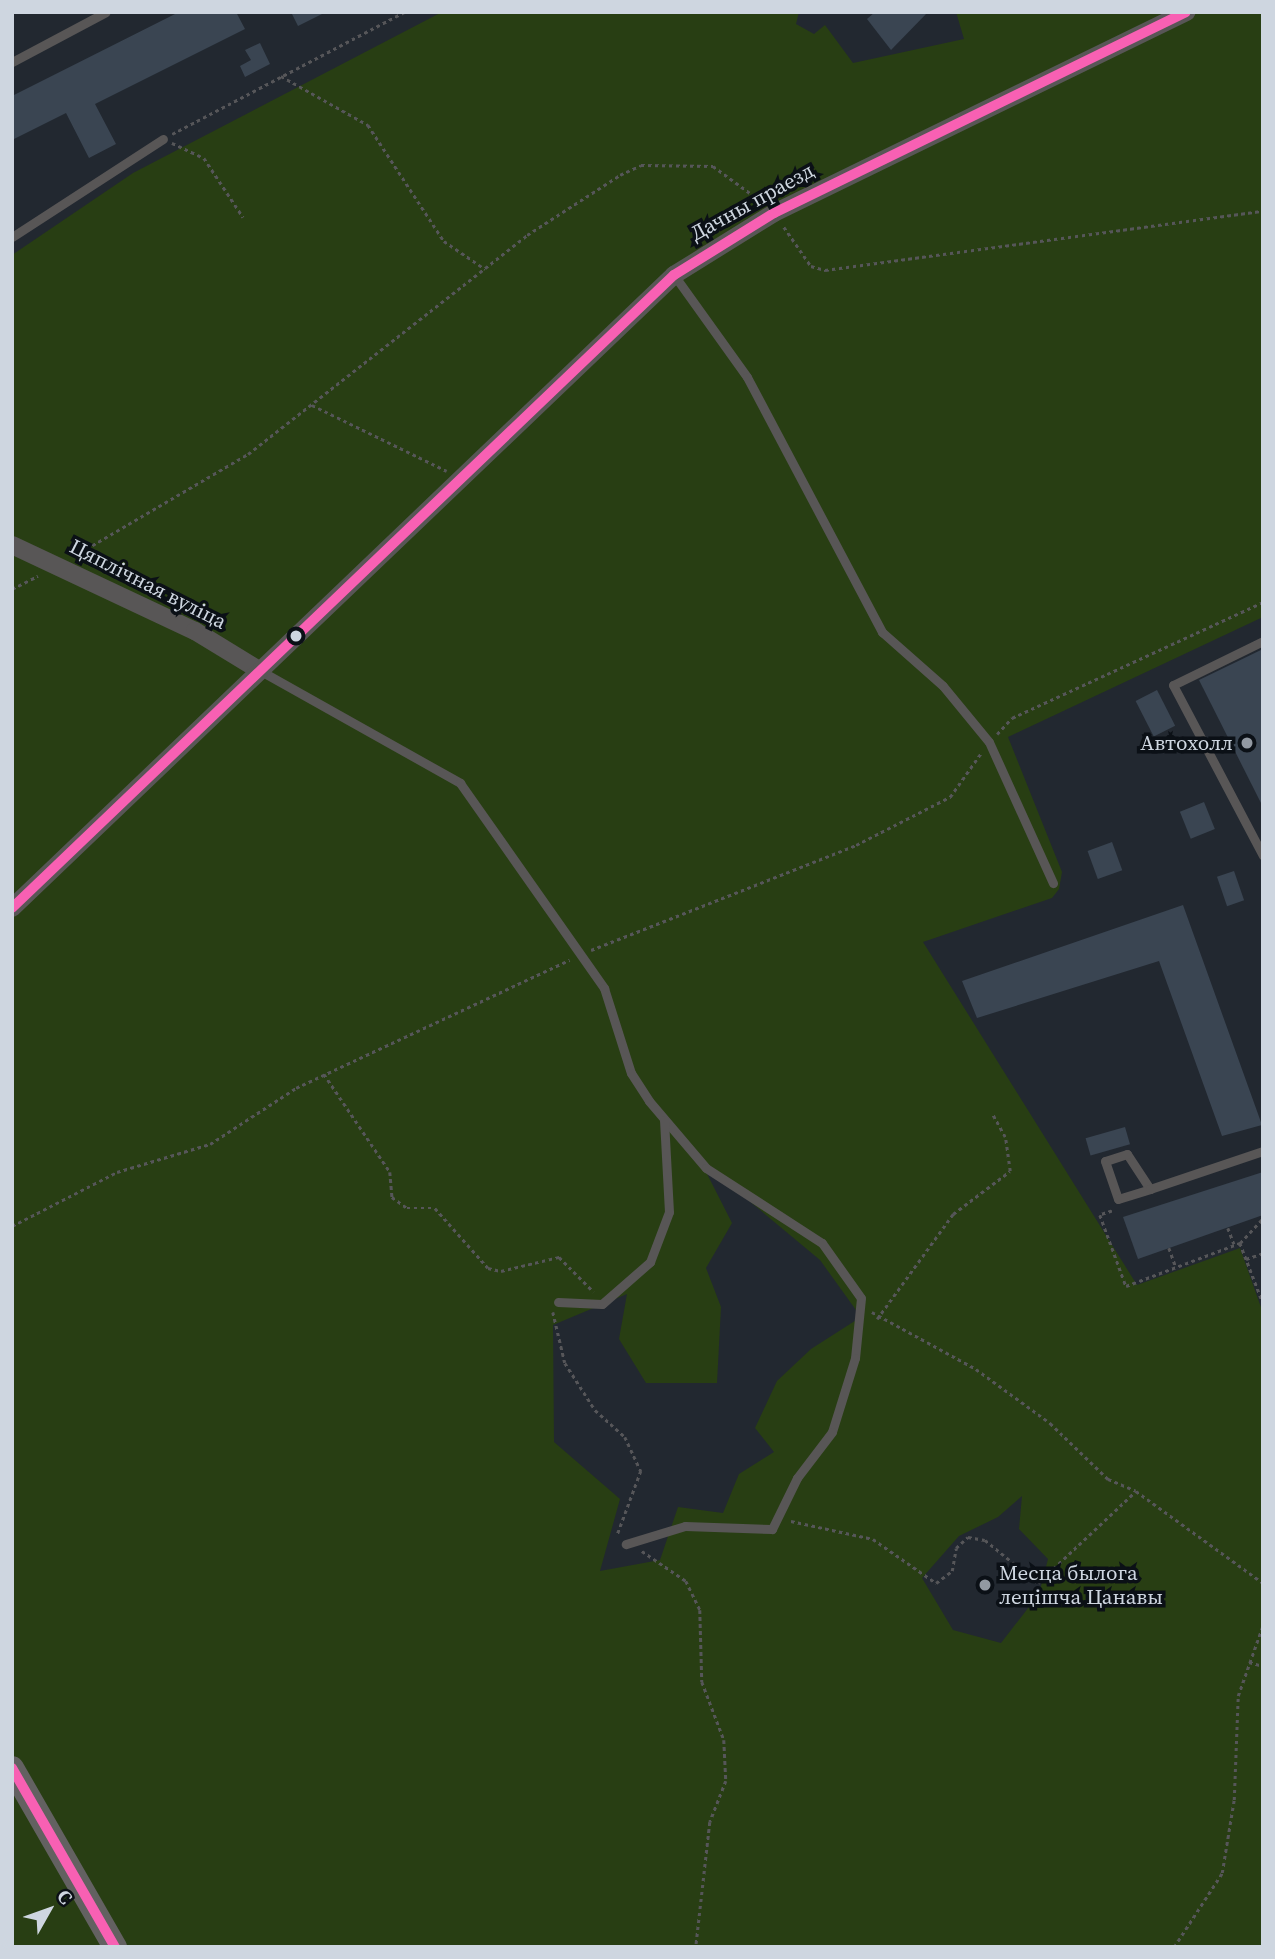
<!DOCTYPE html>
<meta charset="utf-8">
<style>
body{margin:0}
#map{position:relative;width:1275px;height:1959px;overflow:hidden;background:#222830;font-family:"Source Serif 4",serif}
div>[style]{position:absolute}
.green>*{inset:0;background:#283e13}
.building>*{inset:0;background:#3a4552;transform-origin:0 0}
.path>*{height:2.5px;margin-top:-1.25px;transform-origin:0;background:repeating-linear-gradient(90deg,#565659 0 3.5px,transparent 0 7px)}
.lane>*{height:9px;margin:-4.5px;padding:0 4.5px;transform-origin:4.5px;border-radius:4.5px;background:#585656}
.street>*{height:18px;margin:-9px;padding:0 9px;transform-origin:9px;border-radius:9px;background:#585656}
.secondary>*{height:24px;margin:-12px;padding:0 12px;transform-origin:12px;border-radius:12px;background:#636161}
.bus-1>*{height:10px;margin:-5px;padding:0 5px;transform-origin:5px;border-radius:5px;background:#f860b3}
.dots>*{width:19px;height:19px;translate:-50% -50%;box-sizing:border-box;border:4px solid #0b1016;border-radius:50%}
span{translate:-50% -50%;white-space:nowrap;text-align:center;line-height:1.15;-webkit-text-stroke:7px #0b1016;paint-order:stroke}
.street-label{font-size:21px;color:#ced6e0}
.poi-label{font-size:21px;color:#ced6e0}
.right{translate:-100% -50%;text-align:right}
.left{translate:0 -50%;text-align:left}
.frame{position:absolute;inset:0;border:14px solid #ced6e0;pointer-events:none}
.north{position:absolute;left:14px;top:1875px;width:70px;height:70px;-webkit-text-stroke:5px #0b1016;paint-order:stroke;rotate:50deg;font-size:19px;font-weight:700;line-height:28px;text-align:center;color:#ced6e0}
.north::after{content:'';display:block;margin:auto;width:24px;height:32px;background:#ced6e0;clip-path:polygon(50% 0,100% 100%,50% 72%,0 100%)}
</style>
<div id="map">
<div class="green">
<div style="clip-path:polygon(evenodd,442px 12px,799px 12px,796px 24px,814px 34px,825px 25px,853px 63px,964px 39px,956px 12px,1263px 12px,1263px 617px,1008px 737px,1062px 872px,1059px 889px,1052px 898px,923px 942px,1137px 1285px,1240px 1248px,1263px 1313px,1263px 1947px,12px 1947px,12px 255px,133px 173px,442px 12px,700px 1160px,820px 1260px,861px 1317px,811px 1349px,777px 1381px,755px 1428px,774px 1452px,739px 1474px,723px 1513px,678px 1507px,660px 1560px,600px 1571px,620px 1499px,554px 1442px,553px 1325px,627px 1294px,619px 1339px,646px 1383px,717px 1383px,721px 1307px,706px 1268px,732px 1223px,700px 1160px,442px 12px,1022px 1496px,1019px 1529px,1048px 1559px,1039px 1594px,1001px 1643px,953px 1630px,922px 1578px,959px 1536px,998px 1517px,1022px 1496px)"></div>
</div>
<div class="building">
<div style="clip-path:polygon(179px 12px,236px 12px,245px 29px,95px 104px,116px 144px,89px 158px,66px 113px,12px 140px,12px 96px)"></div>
<div style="clip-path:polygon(291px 12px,326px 12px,298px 26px)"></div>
<div style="clip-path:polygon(875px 12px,928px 12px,891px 50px,867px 19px)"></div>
<div style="clip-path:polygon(260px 43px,270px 64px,245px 77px,240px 66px,251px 60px,245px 50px)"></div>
<div style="clip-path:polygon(1263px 649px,1263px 807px,1199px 680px)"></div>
<div style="left:1157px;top:690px;width:40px;height:24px;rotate:63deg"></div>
<div style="left:1204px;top:802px;width:29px;height:26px;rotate:68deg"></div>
<div style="left:1112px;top:842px;width:30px;height:26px;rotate:70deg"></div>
<div style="left:1234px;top:871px;width:31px;height:18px;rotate:71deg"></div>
<div style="clip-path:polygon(1183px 905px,1262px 1125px,1222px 1136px,1159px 961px,977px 1018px,962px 981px)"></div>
<div style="left:1125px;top:1127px;width:18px;height:41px;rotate:74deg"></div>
<div style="clip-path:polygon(1263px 1172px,1263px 1215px,1138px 1259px,1123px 1217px)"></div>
</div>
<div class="path">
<div style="left:281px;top:76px;width:100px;rotate:29.4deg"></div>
<div style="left:368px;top:125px;width:139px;rotate:56.8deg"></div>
<div style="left:444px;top:241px;width:50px;rotate:34.3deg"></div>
<div style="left:172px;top:134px;width:262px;rotate:-27.7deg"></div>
<div style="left:172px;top:143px;width:35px;rotate:25deg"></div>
<div style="left:204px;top:158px;width:71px;rotate:56.5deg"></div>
<div style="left:784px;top:227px;width:47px;rotate:55.3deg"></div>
<div style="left:811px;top:266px;width:15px;rotate:16deg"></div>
<div style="left:825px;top:270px;width:442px;rotate:-7.7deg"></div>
<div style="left:312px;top:405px;width:150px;rotate:26.1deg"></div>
<div style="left:74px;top:556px;width:202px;rotate:-30.4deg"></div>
<div style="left:248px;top:454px;width:355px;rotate:-38.1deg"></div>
<div style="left:527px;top:235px;width:111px;rotate:-32.8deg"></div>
<div style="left:620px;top:175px;width:23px;rotate:-25deg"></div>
<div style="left:641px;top:165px;width:72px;rotate:0.8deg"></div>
<div style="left:713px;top:166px;width:59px;rotate:36.1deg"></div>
<div style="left:12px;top:589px;width:29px;rotate:-27deg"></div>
<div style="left:997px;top:734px;width:22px;rotate:-47deg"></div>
<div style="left:1012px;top:718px;width:277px;rotate:-24.8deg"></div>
<div style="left:591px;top:950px;width:285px;rotate:-21.6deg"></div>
<div style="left:856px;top:845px;width:106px;rotate:-27.1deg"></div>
<div style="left:950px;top:797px;width:54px;rotate:-54.8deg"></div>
<div style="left:324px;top:1074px;width:118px;rotate:56deg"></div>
<div style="left:390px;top:1172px;width:25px;rotate:85deg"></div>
<div style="left:392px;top:1197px;width:19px;rotate:36deg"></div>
<div style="left:407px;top:1208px;width:28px"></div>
<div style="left:435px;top:1208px;width:80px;rotate:48.5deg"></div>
<div style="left:488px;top:1268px;width:13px;rotate:13deg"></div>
<div style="left:501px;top:1271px;width:60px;rotate:-13.6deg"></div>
<div style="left:559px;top:1257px;width:49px;rotate:45deg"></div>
<div style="left:1112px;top:1211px;width:13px;rotate:162deg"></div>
<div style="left:1100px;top:1215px;width:76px;rotate:69.9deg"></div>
<div style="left:1126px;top:1286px;width:122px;rotate:-20.7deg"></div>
<div style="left:1240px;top:1243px;width:64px;rotate:69deg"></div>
<div style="left:12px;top:1226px;width:118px;rotate:-27.2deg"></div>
<div style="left:117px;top:1172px;width:97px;rotate:-16.8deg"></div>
<div style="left:210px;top:1144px;width:103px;rotate:-33.1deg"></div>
<div style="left:296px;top:1088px;width:302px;rotate:-25.1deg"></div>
<div style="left:1228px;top:1228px;width:17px;rotate:69deg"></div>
<div style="left:1240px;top:1243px;width:34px;rotate:-47deg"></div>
<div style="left:1169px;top:1248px;width:20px;rotate:70deg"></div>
<div style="left:1246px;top:1259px;width:18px;rotate:-19deg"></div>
<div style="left:553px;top:1312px;width:52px;rotate:76.8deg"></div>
<div style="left:565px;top:1363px;width:56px;rotate:57.4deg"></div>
<div style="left:595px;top:1410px;width:40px;rotate:42deg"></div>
<div style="left:625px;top:1437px;width:38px;rotate:65deg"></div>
<div style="left:641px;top:1471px;width:69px;rotate:110.3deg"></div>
<div style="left:872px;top:1312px;width:119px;rotate:28.7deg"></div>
<div style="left:976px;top:1369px;width:92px;rotate:36.1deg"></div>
<div style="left:1050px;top:1423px;width:81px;rotate:44deg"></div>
<div style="left:1108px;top:1479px;width:30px;rotate:23deg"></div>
<div style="left:1136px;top:1491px;width:157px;rotate:35.9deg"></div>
<div style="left:877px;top:1319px;width:130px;rotate:-54.1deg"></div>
<div style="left:953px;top:1214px;width:71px;rotate:-37deg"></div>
<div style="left:1010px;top:1171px;width:34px;rotate:-98deg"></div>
<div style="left:1005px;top:1137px;width:25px;rotate:-119deg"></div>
<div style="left:791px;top:1521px;width:84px;rotate:12.4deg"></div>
<div style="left:873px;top:1539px;width:77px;rotate:34.9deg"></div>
<div style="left:936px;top:1583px;width:20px;rotate:-37deg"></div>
<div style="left:952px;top:1571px;width:23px;rotate:-80deg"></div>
<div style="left:956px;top:1548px;width:16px;rotate:-43deg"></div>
<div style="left:968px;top:1537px;width:17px;rotate:10deg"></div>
<div style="left:985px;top:1540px;width:68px;rotate:39.1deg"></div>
<div style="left:1038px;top:1583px;width:134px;rotate:-43.2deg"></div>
<div style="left:642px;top:1551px;width:53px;rotate:34.3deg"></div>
<div style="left:686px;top:1581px;width:32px;rotate:64deg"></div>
<div style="left:700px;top:1610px;width:72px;rotate:88.4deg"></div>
<div style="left:702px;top:1682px;width:62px;rotate:69.2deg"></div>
<div style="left:724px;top:1740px;width:41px;rotate:87.2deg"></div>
<div style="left:726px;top:1781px;width:44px;rotate:111.3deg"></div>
<div style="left:710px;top:1822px;width:126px;rotate:96.4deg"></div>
<div style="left:1249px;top:1662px;width:15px;rotate:16deg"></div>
<div style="left:1174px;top:1947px;width:88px;rotate:-57deg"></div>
<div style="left:1222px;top:1873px;width:74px;rotate:-80.7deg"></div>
<div style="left:1234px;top:1800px;width:104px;rotate:-87.8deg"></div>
<div style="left:1238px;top:1696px;width:75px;rotate:-70.6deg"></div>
</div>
<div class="lane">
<div style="left:12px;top:62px;width:106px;rotate:-28deg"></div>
<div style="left:12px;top:237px;width:180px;rotate:-33deg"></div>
<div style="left:674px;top:275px;width:125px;rotate:54.4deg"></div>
<div style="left:747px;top:377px;width:289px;rotate:62.1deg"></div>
<div style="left:882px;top:632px;width:81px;rotate:41.5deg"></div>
<div style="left:943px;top:686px;width:72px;rotate:50.6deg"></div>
<div style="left:989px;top:742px;width:155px;rotate:65.6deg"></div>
<div style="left:1263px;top:641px;width:100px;rotate:153.9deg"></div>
<div style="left:1173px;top:685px;width:193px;rotate:62.2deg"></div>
<div style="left:259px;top:670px;width:231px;rotate:29.3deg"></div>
<div style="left:460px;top:783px;width:251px;rotate:54.9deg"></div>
<div style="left:604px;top:988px;width:89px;rotate:72.4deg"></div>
<div style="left:631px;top:1073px;width:33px;rotate:57deg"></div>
<div style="left:649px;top:1101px;width:88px;rotate:49.6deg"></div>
<div style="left:706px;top:1168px;width:138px;rotate:32.9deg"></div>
<div style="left:822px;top:1243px;width:67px;rotate:54.7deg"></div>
<div style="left:861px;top:1298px;width:60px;rotate:95.7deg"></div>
<div style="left:855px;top:1358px;width:77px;rotate:107.3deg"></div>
<div style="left:832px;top:1432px;width:58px;rotate:127.3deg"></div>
<div style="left:797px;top:1478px;width:57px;rotate:116.1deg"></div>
<div style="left:772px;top:1529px;width:87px;rotate:-178deg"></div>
<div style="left:685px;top:1526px;width:62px;rotate:163deg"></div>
<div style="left:1150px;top:1189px;width:42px;rotate:-123.3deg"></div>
<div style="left:1127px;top:1154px;width:23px;rotate:162deg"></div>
<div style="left:1105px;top:1161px;width:40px;rotate:71.1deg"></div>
<div style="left:1118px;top:1199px;width:34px;rotate:-17deg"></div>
<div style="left:1150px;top:1189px;width:119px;rotate:-18.6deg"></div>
<div style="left:558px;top:1302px;width:44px;rotate:2.6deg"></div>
<div style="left:602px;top:1304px;width:64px;rotate:-41.2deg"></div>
<div style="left:650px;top:1262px;width:53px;rotate:-69.2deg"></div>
<div style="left:669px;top:1212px;width:92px;rotate:-93.1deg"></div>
</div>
<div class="street">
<div style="left:12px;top:545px;width:202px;rotate:25.2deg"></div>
<div style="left:195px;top:631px;width:75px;rotate:31.4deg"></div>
<div style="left:12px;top:908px;width:916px;rotate:-43.72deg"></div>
<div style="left:674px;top:275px;width:118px;rotate:-31.8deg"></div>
<div style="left:774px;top:213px;width:459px;rotate:-26deg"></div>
</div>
<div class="secondary">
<div style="left:12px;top:1768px;width:207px;rotate:60.1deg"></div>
</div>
<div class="bus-1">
<div style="left:12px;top:908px;width:916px;rotate:-43.72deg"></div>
<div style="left:674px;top:275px;width:118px;rotate:-31.8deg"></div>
<div style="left:774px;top:213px;width:458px;rotate:-26deg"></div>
<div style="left:12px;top:1768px;width:207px;rotate:60.1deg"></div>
</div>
<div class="dots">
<div style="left:296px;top:636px;background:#ced6e0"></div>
<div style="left:1247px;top:743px;background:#9299a2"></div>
<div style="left:985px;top:1585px;background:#9299a2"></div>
</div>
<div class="street-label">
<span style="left:752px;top:202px;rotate:-29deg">Дачны праезд</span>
<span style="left:148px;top:584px;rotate:27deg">Цяплічная вуліца</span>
</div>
<div class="poi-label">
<span class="right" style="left:1233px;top:743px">Автохолл</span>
<span class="left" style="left:999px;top:1585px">Месца былога<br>лецішча Цанавы</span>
</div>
<div class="frame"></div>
<div class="north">С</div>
</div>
